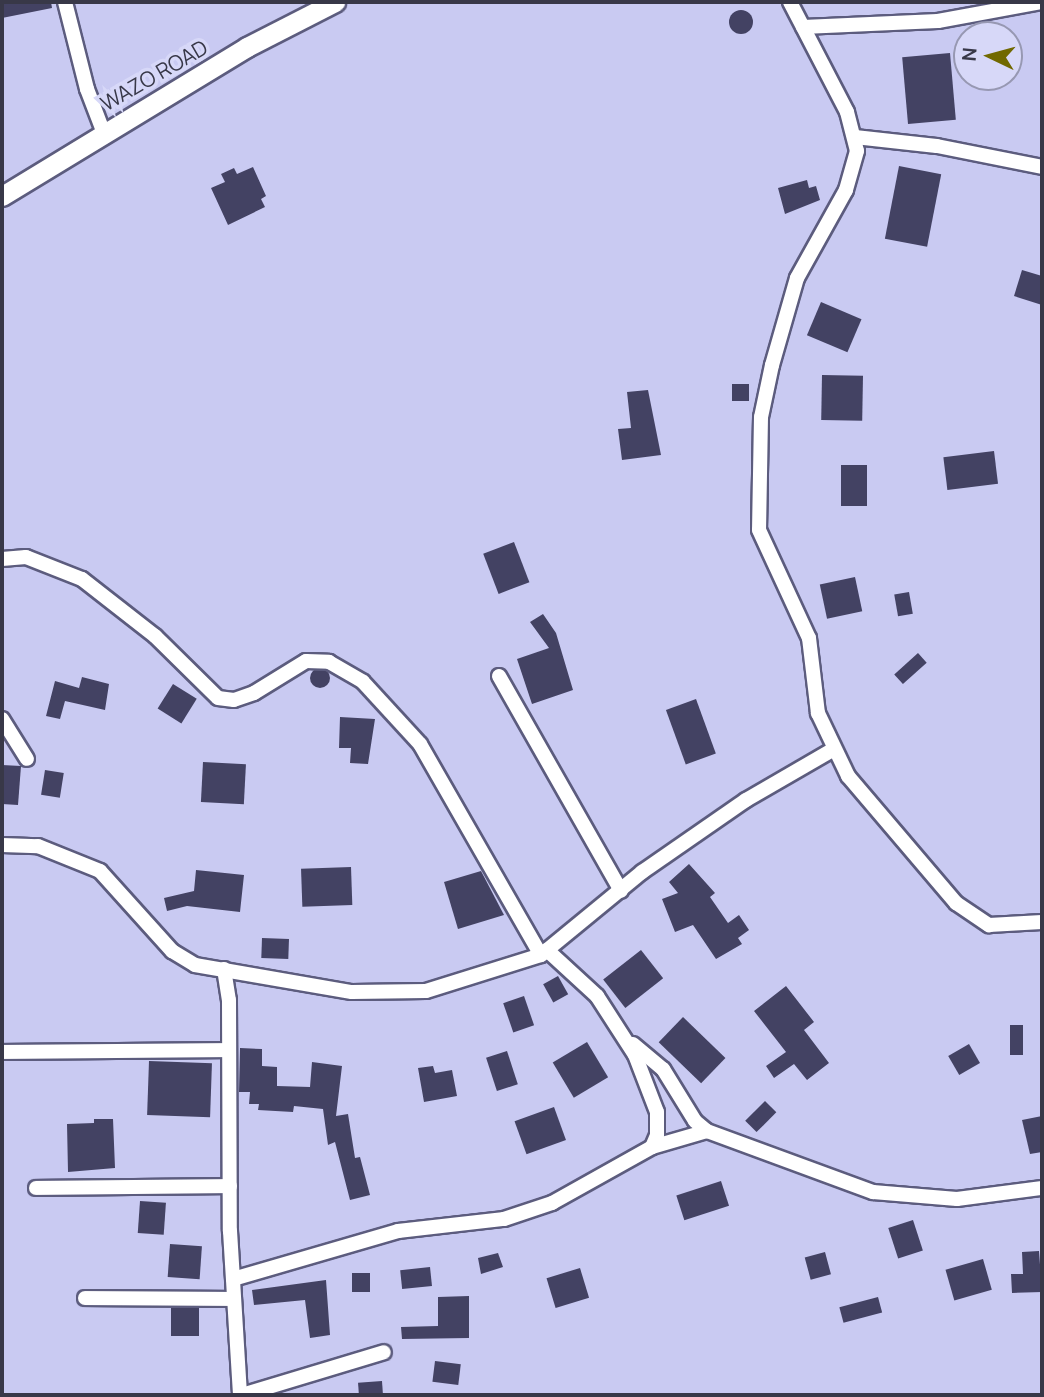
<!DOCTYPE html>
<style>
body{margin:0}
#map{position:relative;width:1044px;height:1397px;overflow:hidden;background:#c9caf2;font-family:Manrope,sans-serif}
div>[style]{position:absolute}
.building>*{inset:0;background:#434263;transform-origin:0 0}
.round{border-radius:50%}
.roads{filter:drop-shadow(2px 0 #5c5c7e) drop-shadow(-2px 0 #5c5c7e) drop-shadow(0 2px #5c5c7e) drop-shadow(0 -2px #5c5c7e)}
.minor>*{height:14px;margin:-7px;padding:0 7px;transform-origin:7px;border-radius:7px;background:#fff}
.secondary>*{height:19px;margin:-9.5px;padding:0 9.5px;transform-origin:9.5px;border-radius:9.5px;background:#fff}
span{translate:-50% -50%;white-space:nowrap;text-align:center;line-height:1.15;-webkit-text-stroke:7px #d7d8f8;paint-order:stroke}
.street-label{font-size:21px;color:#383848}
.frame{position:absolute;inset:0;border:4px solid #383848;pointer-events:none}
.north{position:absolute;left:953px;top:21px;width:70px;height:70px;box-sizing:border-box;background:#d7d8f8;border:2px solid #9798b2;border-radius:50%;rotate:275deg;font-size:19px;font-weight:700;line-height:28px;text-align:center;color:#383848}
.north::after{content:'';display:block;margin:auto;width:24px;height:32px;background:#716900;clip-path:polygon(50% 0,100% 100%,50% 72%,0 100%)}
</style>
<div id="map">
<div class="building">
<div style="clip-path:polygon(2px 2px,51px 2px,52px 8px,2px 18px)"></div>
<div class="round" style="left:729px;top:10px;width:24px;height:24px"></div>
<div style="left:950px;top:53px;width:67px;height:48px;rotate:85deg"></div>
<div style="left:899px;top:166px;width:43px;height:74px;rotate:11deg"></div>
<div style="clip-path:polygon(253px 167px,266px 196px,261px 199px,265px 207px,228px 225px,211px 188px,225px 182px,221px 174px,234px 168px,237px 174px)"></div>
<div style="clip-path:polygon(807px 180px,809px 188px,816px 186px,820px 200px,785px 214px,778px 188px)"></div>
<div style="clip-path:polygon(1022px 270px,1042px 276px,1042px 305px,1014px 296px)"></div>
<div style="left:821px;top:302px;width:44px;height:36px;rotate:23deg"></div>
<div style="left:822px;top:375px;width:41px;height:45px;rotate:1deg"></div>
<div style="left:732px;top:384px;width:17px;height:17px"></div>
<div style="clip-path:polygon(648px 390px,661px 455px,622px 460px,618px 429px,631px 428px,627px 392px)"></div>
<div style="left:994px;top:451px;width:33px;height:51px;rotate:83deg"></div>
<div style="left:841px;top:465px;width:26px;height:41px"></div>
<div style="left:514px;top:542px;width:43px;height:33px;rotate:69deg"></div>
<div style="left:855px;top:577px;width:35px;height:36px;rotate:78deg"></div>
<div style="left:909px;top:592px;width:22px;height:15px;rotate:80deg"></div>
<div style="clip-path:polygon(543px 614px,556px 633px,573px 690px,532px 704px,517px 659px,549px 648px,530px 622px)"></div>
<div style="left:918px;top:653px;width:13px;height:32px;rotate:48deg"></div>
<div class="round" style="left:310px;top:668px;width:20px;height:20px"></div>
<div style="clip-path:polygon(82px 677px,109px 684px,105px 710px,65px 701px,60px 719px,46px 716px,55px 681px,79px 688px)"></div>
<div style="left:173px;top:684px;width:28px;height:29px;rotate:32deg"></div>
<div style="left:696px;top:699px;width:58px;height:32px;rotate:70deg"></div>
<div style="clip-path:polygon(340px 717px,375px 719px,368px 764px,350px 763px,351px 748px,339px 748px)"></div>
<div style="left:203px;top:762px;width:43px;height:40px;rotate:3deg"></div>
<div style="clip-path:polygon(2px 765px,21px 766px,18px 805px,2px 804px)"></div>
<div style="left:45px;top:770px;width:19px;height:25px;rotate:9deg"></div>
<div style="clip-path:polygon(689px 864px,715px 893px,710px 897px,728px 923px,739px 915px,749px 930px,738px 938px,742px 944px,716px 959px,693px 925px,675px 932px,662px 899px,678px 893px,669px 882px)"></div>
<div style="left:351px;top:867px;width:38px;height:50px;rotate:88deg"></div>
<div style="clip-path:polygon(196px 870px,244px 875px,240px 912px,187px 906px,167px 911px,164px 898px,194px 891px)"></div>
<div style="clip-path:polygon(481px 871px,504px 915px,458px 929px,444px 882px)"></div>
<div style="left:262px;top:938px;width:27px;height:20px;rotate:2deg"></div>
<div style="left:641px;top:950px;width:36px;height:48px;rotate:52deg"></div>
<div style="left:558px;top:976px;width:21px;height:17px;rotate:61deg"></div>
<div style="clip-path:polygon(786px 986px,814px 1022px,804px 1030px,829px 1063px,807px 1080px,794px 1064px,774px 1078px,766px 1066px,786px 1052px,754px 1011px)"></div>
<div style="left:524px;top:996px;width:31px;height:22px;rotate:71deg"></div>
<div style="left:683px;top:1017px;width:59px;height:35px;rotate:44deg"></div>
<div style="left:1023px;top:1025px;width:30px;height:13px;rotate:90deg"></div>
<div style="left:587px;top:1042px;width:41px;height:40px;rotate:59deg"></div>
<div style="left:969px;top:1044px;width:22px;height:24px;rotate:60deg"></div>
<div style="clip-path:polygon(240px 1048px,262px 1049px,262px 1066px,277px 1067px,277px 1086px,310px 1087px,312px 1062px,342px 1066px,336px 1116px,348px 1114px,355px 1158px,360px 1157px,370px 1195px,350px 1200px,335px 1142px,328px 1145px,323px 1109px,294px 1106px,293px 1112px,258px 1110px,259px 1104px,249px 1104px,250px 1092px,239px 1092px)"></div>
<div style="left:507px;top:1051px;width:35px;height:22px;rotate:72deg"></div>
<div style="left:149px;top:1061px;width:63px;height:54px;rotate:2deg"></div>
<div style="clip-path:polygon(433px 1066px,435px 1073px,452px 1070px,457px 1096px,424px 1102px,418px 1068px)"></div>
<div style="left:765px;top:1101px;width:16px;height:28px;rotate:45deg"></div>
<div style="left:554px;top:1107px;width:35px;height:42px;rotate:70deg"></div>
<div style="clip-path:polygon(1042px 1116px,1042px 1152px,1030px 1154px,1022px 1120px)"></div>
<div style="clip-path:polygon(94px 1119px,113px 1119px,115px 1168px,68px 1172px,67px 1124px,94px 1123px)"></div>
<div style="left:721px;top:1181px;width:26px;height:47px;rotate:72deg"></div>
<div style="left:140px;top:1201px;width:26px;height:32px;rotate:4deg"></div>
<div style="left:913px;top:1220px;width:32px;height:26px;rotate:72deg"></div>
<div style="left:170px;top:1244px;width:32px;height:33px;rotate:4deg"></div>
<div style="clip-path:polygon(1039px 1251px,1042px 1292px,1012px 1293px,1011px 1274px,1023px 1274px,1022px 1252px)"></div>
<div style="left:825px;top:1252px;width:23px;height:21px;rotate:75deg"></div>
<div style="clip-path:polygon(498px 1253px,503px 1267px,481px 1274px,478px 1258px)"></div>
<div style="left:983px;top:1259px;width:32px;height:39px;rotate:74deg"></div>
<div style="left:430px;top:1267px;width:19px;height:30px;rotate:84deg"></div>
<div style="left:580px;top:1268px;width:31px;height:35px;rotate:73deg"></div>
<div style="left:352px;top:1273px;width:18px;height:19px"></div>
<div style="clip-path:polygon(326px 1280px,330px 1335px,310px 1338px,305px 1300px,254px 1305px,252px 1290px)"></div>
<div style="clip-path:polygon(469px 1296px,469px 1338px,402px 1339px,401px 1327px,438px 1326px,438px 1297px)"></div>
<div style="left:878px;top:1297px;width:16px;height:40px;rotate:75deg"></div>
<div style="left:171px;top:1308px;width:28px;height:28px"></div>
<div style="left:435px;top:1361px;width:26px;height:21px;rotate:7deg"></div>
<div style="left:382px;top:1381px;width:14px;height:24px;rotate:86deg"></div>
</div>
<div class="roads">
<div class="minor">
<div style="left:65px;top:2px;width:90px;rotate:75.8deg"></div>
<div style="left:87px;top:89px;width:45px;rotate:69.1deg"></div>
<div style="left:790px;top:2px;width:124px;rotate:62.6deg"></div>
<div style="left:847px;top:112px;width:40px;rotate:75.6deg"></div>
<div style="left:857px;top:151px;width:41px;rotate:105.8deg"></div>
<div style="left:846px;top:190px;width:101px;rotate:119.1deg"></div>
<div style="left:797px;top:278px;width:91px;rotate:106deg"></div>
<div style="left:772px;top:365px;width:53px;rotate:101.9deg"></div>
<div style="left:761px;top:417px;width:113px;rotate:91deg"></div>
<div style="left:759px;top:530px;width:119px;rotate:65.2deg"></div>
<div style="left:809px;top:638px;width:76px;rotate:83.2deg"></div>
<div style="left:818px;top:713px;width:70px;rotate:64.5deg"></div>
<div style="left:848px;top:776px;width:167px;rotate:49.6deg"></div>
<div style="left:956px;top:903px;width:40px;rotate:34deg"></div>
<div style="left:989px;top:925px;width:53px;rotate:-3.2deg"></div>
<div style="left:803px;top:27px;width:135px;rotate:-2.5deg"></div>
<div style="left:938px;top:21px;width:106px;rotate:-10.4deg"></div>
<div style="left:855px;top:137px;width:82px;rotate:6.3deg"></div>
<div style="left:937px;top:146px;width:107px;rotate:11.3deg"></div>
<div style="left:2px;top:559px;width:24px;rotate:-5deg"></div>
<div style="left:26px;top:557px;width:60px;rotate:21.4deg"></div>
<div style="left:82px;top:579px;width:93px;rotate:38deg"></div>
<div style="left:155px;top:636px;width:88px;rotate:44.5deg"></div>
<div style="left:218px;top:698px;width:16px;rotate:7deg"></div>
<div style="left:234px;top:700px;width:21px;rotate:-19deg"></div>
<div style="left:254px;top:693px;width:61px;rotate:-31.6deg"></div>
<div style="left:306px;top:661px;width:23px;rotate:2deg"></div>
<div style="left:329px;top:662px;width:39px;rotate:30deg"></div>
<div style="left:363px;top:682px;width:84px;rotate:47.4deg"></div>
<div style="left:420px;top:744px;width:243px;rotate:60.2deg"></div>
<div style="left:499px;top:676px;width:247px;rotate:60.4deg"></div>
<div style="left:2px;top:719px;width:47px;rotate:58deg"></div>
<div style="left:2px;top:845px;width:36px;rotate:2deg"></div>
<div style="left:38px;top:846px;width:67px;rotate:22deg"></div>
<div style="left:100px;top:871px;width:108px;rotate:48deg"></div>
<div style="left:172px;top:951px;width:27px;rotate:31deg"></div>
<div style="left:195px;top:965px;width:159px;rotate:9.8deg"></div>
<div style="left:352px;top:992px;width:74px;rotate:-0.8deg"></div>
<div style="left:426px;top:991px;width:121px;rotate:-17.4deg"></div>
<div style="left:541px;top:955px;width:131px;rotate:-39.4deg"></div>
<div style="left:642px;top:872px;width:126px;rotate:-34.7deg"></div>
<div style="left:746px;top:800px;width:102px;rotate:-30.1deg"></div>
<div style="left:224px;top:969px;width:31px;rotate:81deg"></div>
<div style="left:229px;top:1000px;width:231px;rotate:89.8deg"></div>
<div style="left:230px;top:1231px;width:164px;rotate:86.5deg"></div>
<div style="left:633px;top:1044px;width:39px;rotate:40deg"></div>
<div style="left:663px;top:1069px;width:61px;rotate:58.4deg"></div>
<div style="left:695px;top:1121px;width:16px;rotate:40deg"></div>
<div style="left:707px;top:1131px;width:177px;rotate:20.2deg"></div>
<div style="left:873px;top:1192px;width:84px;rotate:4.8deg"></div>
<div style="left:957px;top:1199px;width:86px;rotate:-7.4deg"></div>
<div style="left:2px;top:1052px;width:227px;rotate:-0.5deg"></div>
<div style="left:652px;top:1147px;width:57px;rotate:-16.2deg"></div>
<div style="left:36px;top:1188px;width:194px;rotate:-0.6deg"></div>
<div style="left:233px;top:1279px;width:172px;rotate:-16.2deg"></div>
<div style="left:398px;top:1231px;width:107px;rotate:-6.5deg"></div>
<div style="left:504px;top:1219px;width:51px;rotate:-18.4deg"></div>
<div style="left:552px;top:1203px;width:115px;rotate:-29.2deg"></div>
<div style="left:652px;top:1147px;width:13px;rotate:-67deg"></div>
<div style="left:657px;top:1135px;width:23px;rotate:-90deg"></div>
<div style="left:657px;top:1112px;width:61px;rotate:-111.1deg"></div>
<div style="left:635px;top:1055px;width:70px;rotate:-122.8deg"></div>
<div style="left:597px;top:996px;width:68px;rotate:-137.4deg"></div>
<div style="left:85px;top:1298px;width:149px;rotate:0.4deg"></div>
<div style="left:242px;top:1395px;width:148px;rotate:-16.8deg"></div>
</div>
<div class="secondary">
<div style="left:2px;top:196px;width:287px;rotate:-31.3deg"></div>
<div style="left:247px;top:47px;width:99px;rotate:-27.1deg"></div>
</div>
</div>
<div class="street-label">
<span style="left:154px;top:75px;rotate:-30deg">WAZO ROAD</span>
</div>
<div class="frame"></div>
<div class="north">N</div>
</div>
